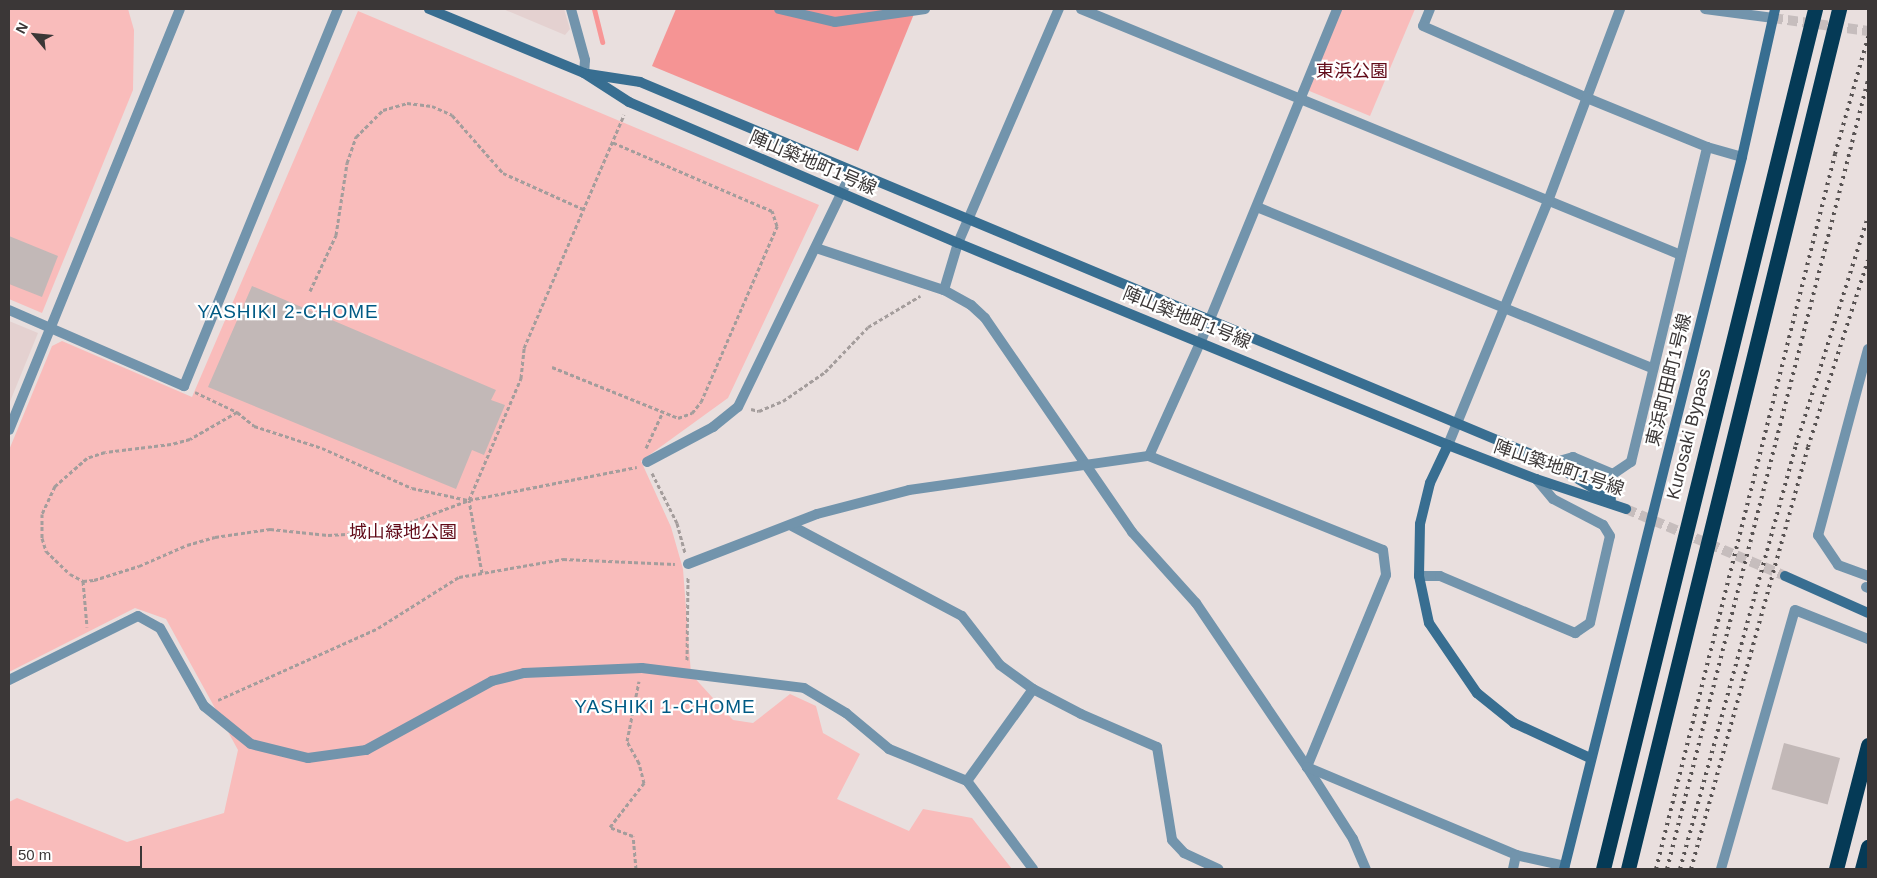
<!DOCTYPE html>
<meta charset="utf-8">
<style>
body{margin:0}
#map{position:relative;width:1877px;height:878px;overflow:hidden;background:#e9dfde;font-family:Arial,"Noto Sans JP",sans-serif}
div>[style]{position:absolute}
.built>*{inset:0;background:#e4d1d0}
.green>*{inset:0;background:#f9bcbb}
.forest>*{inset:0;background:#f59494}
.stream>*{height:5px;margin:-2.5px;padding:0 2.5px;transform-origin:2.5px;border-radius:2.5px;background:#f89696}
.building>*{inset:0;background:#c2b8b7;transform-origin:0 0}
.street-tunnel>*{height:10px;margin-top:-5px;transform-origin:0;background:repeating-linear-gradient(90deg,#c6bdbd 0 10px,transparent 0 15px)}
.secondary-tunnel>*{height:10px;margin-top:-5px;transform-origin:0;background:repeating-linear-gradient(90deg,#c6bdbd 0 10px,transparent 0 15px)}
.path>*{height:3px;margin-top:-1.5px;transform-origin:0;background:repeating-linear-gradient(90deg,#a49d9c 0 4px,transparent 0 6.5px)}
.street>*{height:10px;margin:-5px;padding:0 5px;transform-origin:5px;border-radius:5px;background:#7294ac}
.secondary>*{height:10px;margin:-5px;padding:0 5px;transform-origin:5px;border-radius:5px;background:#386e91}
.highway>*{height:15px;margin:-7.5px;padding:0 7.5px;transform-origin:7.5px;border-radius:7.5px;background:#053a56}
.rail>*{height:4px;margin-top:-2px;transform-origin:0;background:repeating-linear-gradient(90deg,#585353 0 2.5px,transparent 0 7.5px)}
.highway-bridge>*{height:15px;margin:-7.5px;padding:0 7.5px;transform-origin:7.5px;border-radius:7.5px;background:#053a56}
span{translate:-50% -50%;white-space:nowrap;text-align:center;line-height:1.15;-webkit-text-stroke:4.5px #fff;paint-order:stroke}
.park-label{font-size:18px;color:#610a18}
.street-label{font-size:18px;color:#3b3737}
.neighbourhood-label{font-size:19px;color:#005a84;letter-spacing:1px}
.frame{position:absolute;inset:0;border:10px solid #3b3737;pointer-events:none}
.north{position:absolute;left:10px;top:10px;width:50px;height:50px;-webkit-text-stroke:4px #fff;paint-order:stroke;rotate:298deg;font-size:14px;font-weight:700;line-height:20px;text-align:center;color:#3b3737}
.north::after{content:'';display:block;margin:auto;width:18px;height:22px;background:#3b3737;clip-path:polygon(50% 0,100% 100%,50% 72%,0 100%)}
.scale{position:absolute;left:10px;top:846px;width:132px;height:22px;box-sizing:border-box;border:2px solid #3b3737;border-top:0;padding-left:6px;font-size:15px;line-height:18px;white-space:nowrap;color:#3b3737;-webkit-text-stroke:4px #fff;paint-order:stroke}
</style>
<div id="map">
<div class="built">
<div style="clip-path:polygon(503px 9px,564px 9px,570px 29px,565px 35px)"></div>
<div style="clip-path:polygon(9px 321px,38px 333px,9px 404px)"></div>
</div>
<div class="green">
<div style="clip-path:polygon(9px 9px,128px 9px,134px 30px,133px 90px,42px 313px,9px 299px)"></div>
<div style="clip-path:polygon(1342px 9px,1415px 9px,1370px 116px,1307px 90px)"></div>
<div style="clip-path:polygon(358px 11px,819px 205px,728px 398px,641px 461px,671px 527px,683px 569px,691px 674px,733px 720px,753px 723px,790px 694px,816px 706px,823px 733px,860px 754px,837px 799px,909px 831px,923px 809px,972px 818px,1012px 869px,9px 869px,9px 802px,17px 798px,127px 842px,224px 813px,238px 750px,166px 619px,135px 608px,9px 672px,9px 450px,52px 346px,62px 341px,192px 397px)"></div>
</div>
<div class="forest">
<div style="clip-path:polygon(676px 9px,916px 9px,858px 151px,652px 66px)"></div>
</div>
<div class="stream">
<div style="left:594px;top:9px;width:34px;rotate:76deg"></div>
</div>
<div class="building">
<div style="clip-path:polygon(9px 236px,58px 256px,42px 297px,9px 284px)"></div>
<div style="clip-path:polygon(252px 286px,496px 390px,491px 400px,505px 405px,484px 455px,472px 450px,456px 489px,208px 387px)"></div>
<div style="left:1784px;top:743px;width:58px;height:48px;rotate:15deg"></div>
</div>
<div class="street-tunnel">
<div style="left:1773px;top:18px;width:96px;rotate:7.8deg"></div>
</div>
<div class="secondary-tunnel">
<div style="left:1626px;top:509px;width:173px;rotate:22.8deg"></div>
</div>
<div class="path">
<div style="left:310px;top:291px;width:62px;rotate:-65.1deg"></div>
<div style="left:336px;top:235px;width:73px;rotate:-81.3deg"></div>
<div style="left:347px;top:163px;width:28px;rotate:-71deg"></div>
<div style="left:356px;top:137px;width:38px;rotate:-45deg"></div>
<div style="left:383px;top:110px;width:25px;rotate:-16deg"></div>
<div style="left:407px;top:103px;width:25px;rotate:7deg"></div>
<div style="left:432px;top:106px;width:22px;rotate:24deg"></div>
<div style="left:452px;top:115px;width:77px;rotate:48.7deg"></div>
<div style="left:503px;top:173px;width:88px;rotate:24.2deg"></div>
<div style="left:552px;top:367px;width:136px;rotate:22deg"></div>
<div style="left:678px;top:418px;width:15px;rotate:-20deg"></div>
<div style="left:692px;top:413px;width:14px;rotate:-51deg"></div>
<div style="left:701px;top:402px;width:192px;rotate:-66.6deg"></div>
<div style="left:777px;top:226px;width:16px;rotate:-108deg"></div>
<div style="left:772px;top:211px;width:174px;rotate:-156.7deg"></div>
<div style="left:195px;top:392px;width:47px;rotate:25.5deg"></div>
<div style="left:237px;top:412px;width:54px;rotate:150.1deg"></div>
<div style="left:190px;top:439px;width:20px;rotate:165deg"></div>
<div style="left:171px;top:444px;width:66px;rotate:173.1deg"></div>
<div style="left:105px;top:452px;width:19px;rotate:162deg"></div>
<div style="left:87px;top:458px;width:43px;rotate:138.8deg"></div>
<div style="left:55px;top:486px;width:31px;rotate:115deg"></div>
<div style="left:42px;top:514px;width:24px;rotate:90deg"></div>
<div style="left:42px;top:538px;width:14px;rotate:73deg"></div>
<div style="left:46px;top:551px;width:33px;rotate:44deg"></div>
<div style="left:70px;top:574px;width:15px;rotate:28deg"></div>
<div style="left:83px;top:581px;width:11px;rotate:-5deg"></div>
<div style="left:94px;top:580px;width:47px;rotate:-17.3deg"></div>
<div style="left:139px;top:566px;width:52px;rotate:-23.6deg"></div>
<div style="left:187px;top:545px;width:29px;rotate:-16deg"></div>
<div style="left:215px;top:537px;width:56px;rotate:-8.3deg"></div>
<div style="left:270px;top:529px;width:58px;rotate:5.9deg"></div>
<div style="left:328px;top:535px;width:56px;rotate:-3.1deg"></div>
<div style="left:384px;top:532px;width:91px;rotate:-20.6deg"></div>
<div style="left:469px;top:500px;width:171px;rotate:-11.1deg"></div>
<div style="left:751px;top:409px;width:8px;rotate:14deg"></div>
<div style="left:759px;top:411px;width:26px;rotate:-23deg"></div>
<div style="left:783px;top:401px;width:51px;rotate:-34.6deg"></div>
<div style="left:825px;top:372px;width:62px;rotate:-46.3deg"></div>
<div style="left:868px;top:327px;width:61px;rotate:-30.8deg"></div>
<div style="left:237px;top:412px;width:22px;rotate:39deg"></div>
<div style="left:254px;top:426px;width:71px;rotate:17.9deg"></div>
<div style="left:322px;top:448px;width:98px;rotate:24deg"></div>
<div style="left:412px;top:488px;width:57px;rotate:12.1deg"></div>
<div style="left:646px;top:448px;width:40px;rotate:-65deg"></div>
<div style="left:652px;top:473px;width:56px;rotate:63.4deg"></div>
<div style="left:677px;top:523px;width:31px;rotate:75deg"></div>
<div style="left:482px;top:573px;width:74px;rotate:-100.1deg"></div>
<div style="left:469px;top:500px;width:133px;rotate:-66.9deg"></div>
<div style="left:521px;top:378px;width:30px;rotate:-84deg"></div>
<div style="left:524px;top:348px;width:254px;rotate:-66.8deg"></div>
<div style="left:83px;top:581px;width:46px;rotate:85deg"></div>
<div style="left:687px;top:660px;width:84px;rotate:-89.3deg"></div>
<div style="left:218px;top:700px;width:175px;rotate:-24.2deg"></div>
<div style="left:378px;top:628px;width:96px;rotate:-32.2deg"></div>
<div style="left:459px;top:577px;width:106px;rotate:-9.8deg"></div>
<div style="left:563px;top:559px;width:112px;rotate:2.6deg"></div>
<div style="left:636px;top:869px;width:33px;rotate:-95deg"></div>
<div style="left:633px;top:836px;width:25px;rotate:-159deg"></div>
<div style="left:610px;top:827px;width:56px;rotate:-52.3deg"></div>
<div style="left:644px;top:783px;width:21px;rotate:-104deg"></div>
<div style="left:639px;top:763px;width:25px;rotate:-119deg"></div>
<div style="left:627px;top:741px;width:61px;rotate:-78.7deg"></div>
</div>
<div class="street">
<div style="left:571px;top:9px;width:53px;rotate:74.6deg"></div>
<div style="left:585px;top:60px;width:13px;rotate:94deg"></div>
<div style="left:779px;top:9px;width:57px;rotate:13.1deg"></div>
<div style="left:835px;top:22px;width:91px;rotate:-8.2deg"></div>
<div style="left:1081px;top:9px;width:648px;rotate:22.29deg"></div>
<div style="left:1430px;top:9px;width:18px;rotate:112deg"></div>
<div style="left:1423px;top:26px;width:179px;rotate:23.7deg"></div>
<div style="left:1587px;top:98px;width:130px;rotate:22.2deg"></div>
<div style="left:1707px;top:147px;width:36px;rotate:16deg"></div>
<div style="left:1705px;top:9px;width:69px;rotate:7.5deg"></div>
<div style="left:1257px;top:207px;width:428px;rotate:22.2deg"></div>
<div style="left:816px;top:248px;width:135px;rotate:18.2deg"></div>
<div style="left:944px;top:290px;width:31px;rotate:29deg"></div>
<div style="left:971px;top:305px;width:19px;rotate:43deg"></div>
<div style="left:985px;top:318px;width:260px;rotate:55.5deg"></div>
<div style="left:1132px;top:532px;width:96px;rotate:48deg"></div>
<div style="left:1196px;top:603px;width:198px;rotate:55.9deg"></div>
<div style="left:1307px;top:767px;width:85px;rotate:57.4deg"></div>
<div style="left:1353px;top:839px;width:33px;rotate:67deg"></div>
<div style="left:944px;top:290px;width:49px;rotate:-73.4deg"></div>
<div style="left:958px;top:243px;width:255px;rotate:-66.7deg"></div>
<div style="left:9px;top:310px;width:191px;rotate:23.5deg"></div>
<div style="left:184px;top:386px;width:407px;rotate:-67.8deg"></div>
<div style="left:1868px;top:349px;width:193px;rotate:105deg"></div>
<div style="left:1818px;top:535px;width:36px;rotate:56deg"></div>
<div style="left:1838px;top:565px;width:32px;rotate:20deg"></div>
<div style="left:9px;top:430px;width:454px;rotate:-67.9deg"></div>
<div style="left:1448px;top:445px;width:264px;rotate:-67.7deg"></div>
<div style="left:1548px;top:201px;width:205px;rotate:-69.4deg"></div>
<div style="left:1149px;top:456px;width:126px;rotate:-65.7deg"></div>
<div style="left:1201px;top:341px;width:359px;rotate:-67.7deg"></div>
<div style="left:647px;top:462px;width:75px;rotate:-27.9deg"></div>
<div style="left:713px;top:427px;width:32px;rotate:-39deg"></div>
<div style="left:738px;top:407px;width:260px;rotate:-64.2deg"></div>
<div style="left:1552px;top:463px;width:22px;rotate:-16deg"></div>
<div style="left:1573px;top:457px;width:43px;rotate:23deg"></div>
<div style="left:1613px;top:474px;width:22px;rotate:-34deg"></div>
<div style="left:1631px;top:462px;width:324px;rotate:-76.4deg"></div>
<div style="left:792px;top:526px;width:192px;rotate:27.9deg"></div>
<div style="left:962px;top:616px;width:62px;rotate:52.2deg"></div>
<div style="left:1000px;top:665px;width:41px;rotate:36deg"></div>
<div style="left:1033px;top:689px;width:54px;rotate:27.5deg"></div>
<div style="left:1081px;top:714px;width:83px;rotate:23.5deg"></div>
<div style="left:1157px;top:747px;width:94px;rotate:80.8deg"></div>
<div style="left:1172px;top:840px;width:18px;rotate:47deg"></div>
<div style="left:1184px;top:853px;width:38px;rotate:25deg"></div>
<div style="left:688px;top:564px;width:138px;rotate:-21.2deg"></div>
<div style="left:817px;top:514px;width:95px;rotate:-14.6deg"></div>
<div style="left:909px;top:490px;width:242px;rotate:-8.1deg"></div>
<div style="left:1149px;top:456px;width:252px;rotate:21.9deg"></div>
<div style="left:1383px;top:550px;width:25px;rotate:83deg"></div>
<div style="left:1386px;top:575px;width:208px;rotate:112.4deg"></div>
<div style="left:1307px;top:767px;width:227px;rotate:22.8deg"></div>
<div style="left:1516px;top:855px;width:50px;rotate:12.7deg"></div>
<div style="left:1419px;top:576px;width:21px"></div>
<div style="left:1440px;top:576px;width:147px;rotate:22.9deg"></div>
<div style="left:1575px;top:633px;width:18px;rotate:-34deg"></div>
<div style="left:1590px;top:623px;width:89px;rotate:-77.1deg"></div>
<div style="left:1610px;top:536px;width:13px;rotate:-122deg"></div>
<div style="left:1603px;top:525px;width:56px;rotate:-152.5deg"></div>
<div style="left:1553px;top:499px;width:26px;rotate:-130deg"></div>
<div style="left:1866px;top:587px;width:2px;rotate:27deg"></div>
<div style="left:9px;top:680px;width:144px;rotate:-26.4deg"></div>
<div style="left:138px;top:616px;width:25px;rotate:29deg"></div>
<div style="left:160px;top:628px;width:90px;rotate:60.6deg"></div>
<div style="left:204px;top:706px;width:60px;rotate:39deg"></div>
<div style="left:251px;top:744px;width:59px;rotate:13.8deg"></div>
<div style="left:308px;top:758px;width:59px;rotate:-7.9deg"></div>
<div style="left:366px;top:750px;width:144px;rotate:-28.7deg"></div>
<div style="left:492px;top:681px;width:33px;rotate:-14deg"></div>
<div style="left:524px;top:673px;width:118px;rotate:-2.4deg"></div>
<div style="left:642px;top:668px;width:163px;rotate:7deg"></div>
<div style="left:804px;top:688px;width:49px;rotate:30.8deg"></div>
<div style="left:846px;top:713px;width:56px;rotate:39.9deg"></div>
<div style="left:889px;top:749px;width:84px;rotate:22.3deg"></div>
<div style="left:967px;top:781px;width:110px;rotate:53.1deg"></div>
<div style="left:967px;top:781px;width:113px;rotate:-54.3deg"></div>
<div style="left:1513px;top:869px;width:14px;rotate:-78deg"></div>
<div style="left:1721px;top:869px;width:269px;rotate:-74.1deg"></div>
<div style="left:1795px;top:610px;width:79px;rotate:21.7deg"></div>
</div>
<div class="secondary">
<div style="left:429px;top:9px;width:168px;rotate:22.4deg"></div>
<div style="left:584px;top:73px;width:54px;rotate:32.8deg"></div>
<div style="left:629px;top:102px;width:358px;rotate:23.2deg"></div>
<div style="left:958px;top:243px;width:530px;rotate:22.4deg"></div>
<div style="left:1448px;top:445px;width:94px;rotate:21.1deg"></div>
<div style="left:1536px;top:479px;width:95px;rotate:18.4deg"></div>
<div style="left:588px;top:74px;width:53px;rotate:8.7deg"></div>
<div style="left:640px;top:82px;width:988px;rotate:22.67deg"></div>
<div style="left:1552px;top:463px;width:69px;rotate:31.4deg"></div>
<div style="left:1448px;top:445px;width:42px;rotate:115.3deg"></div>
<div style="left:1430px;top:483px;width:42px;rotate:103.7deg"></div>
<div style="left:1420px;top:524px;width:52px;rotate:91.1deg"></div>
<div style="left:1419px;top:576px;width:48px;rotate:78deg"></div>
<div style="left:1429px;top:623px;width:85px;rotate:55.6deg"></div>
<div style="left:1477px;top:693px;width:48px;rotate:39deg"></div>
<div style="left:1514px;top:723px;width:84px;rotate:24.7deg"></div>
<div style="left:1785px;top:576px;width:91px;rotate:24deg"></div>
<div style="left:1564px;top:869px;width:734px;rotate:-75.96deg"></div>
<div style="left:1742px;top:157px;width:152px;rotate:-77.4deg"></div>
</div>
<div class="highway">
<div style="left:1836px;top:869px;width:128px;rotate:-75.5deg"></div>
<div style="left:1862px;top:869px;width:23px;rotate:-75deg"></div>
</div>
<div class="rail">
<div style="left:1656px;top:869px;width:737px;rotate:-75.94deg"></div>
<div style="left:1835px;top:154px;width:122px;rotate:-74.2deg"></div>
<div style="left:1667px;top:869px;width:814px;rotate:-75.71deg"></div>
<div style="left:1680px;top:869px;width:440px;rotate:-74.7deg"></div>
<div style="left:1796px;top:445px;width:239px;rotate:-72.5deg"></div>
<div style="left:1691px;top:869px;width:438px;rotate:-74.5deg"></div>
<div style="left:1808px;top:447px;width:196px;rotate:-72.2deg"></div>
</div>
<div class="highway-bridge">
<div style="left:1603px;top:869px;width:886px;rotate:-76.15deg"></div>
<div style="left:1628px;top:869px;width:886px;rotate:-76.21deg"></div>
</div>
<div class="park-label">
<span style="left:1352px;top:71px">東浜公園</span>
<span style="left:403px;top:532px">城山緑地公園</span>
</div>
<div class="street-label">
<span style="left:813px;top:163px;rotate:23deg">陣山築地町1号線</span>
<span style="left:1187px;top:318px;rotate:22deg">陣山築地町1号線</span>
<span style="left:1669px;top:380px;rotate:-76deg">東浜町田町1号線</span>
<span style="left:1689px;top:434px;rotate:-76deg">Kurosaki Bypass</span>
<span style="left:1559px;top:468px;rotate:19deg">陣山築地町1号線</span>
</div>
<div class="neighbourhood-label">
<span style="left:288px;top:312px">YASHIKI 2-CHOME</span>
<span style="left:665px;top:707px">YASHIKI 1-CHOME</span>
</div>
<div class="frame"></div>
<div class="north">N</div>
<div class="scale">50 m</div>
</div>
